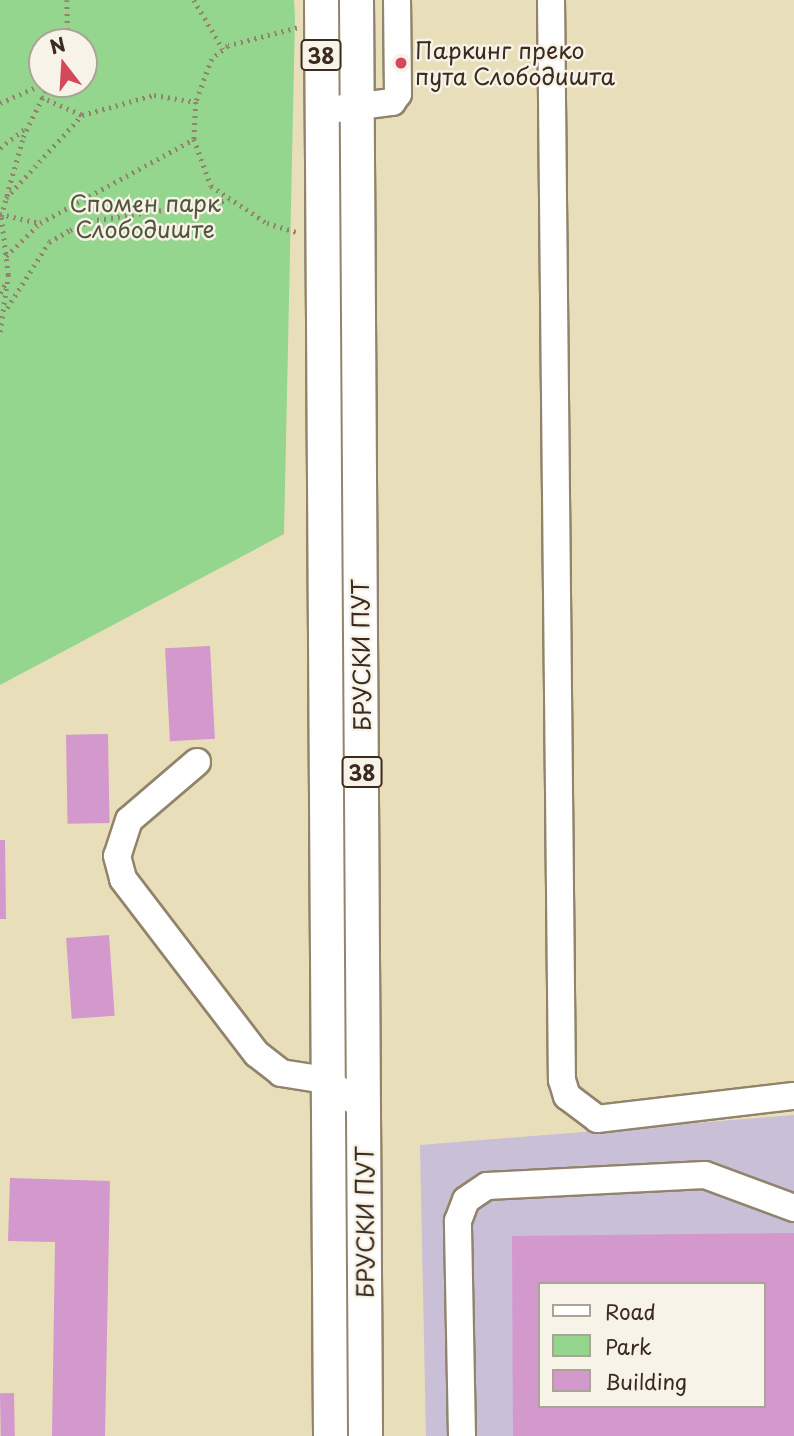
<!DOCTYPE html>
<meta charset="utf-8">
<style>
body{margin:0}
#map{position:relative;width:794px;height:1436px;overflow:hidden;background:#e9deba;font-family:"Playpen Sans",sans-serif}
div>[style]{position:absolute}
.industrial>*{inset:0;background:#c9bfd7}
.green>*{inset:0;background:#94d68d}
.building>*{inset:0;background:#d398cc;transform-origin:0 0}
.path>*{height:4.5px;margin-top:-2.25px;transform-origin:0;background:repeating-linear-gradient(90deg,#92846c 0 2px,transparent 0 7px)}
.roads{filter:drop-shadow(2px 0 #92846c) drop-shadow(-2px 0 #92846c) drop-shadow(0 2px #92846c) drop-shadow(0 -2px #92846c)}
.minor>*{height:26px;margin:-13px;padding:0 13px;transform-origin:13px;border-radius:13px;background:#fff}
.major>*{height:33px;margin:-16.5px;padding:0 16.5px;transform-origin:16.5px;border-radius:16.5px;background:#fff}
.dots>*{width:19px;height:19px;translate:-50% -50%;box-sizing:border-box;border:4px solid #f7f3e8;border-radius:50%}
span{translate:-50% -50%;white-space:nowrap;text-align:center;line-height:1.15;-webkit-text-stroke:5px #f7f3e8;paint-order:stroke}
.shield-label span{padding:2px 5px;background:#f7f3e8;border:2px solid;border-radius:5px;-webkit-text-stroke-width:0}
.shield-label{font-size:21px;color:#3b2a1e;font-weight:700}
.poi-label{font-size:23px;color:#3b2a1e}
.left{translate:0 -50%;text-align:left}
.park-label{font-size:23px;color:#51553a}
.street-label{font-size:23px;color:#3b2a1e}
.legend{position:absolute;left:538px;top:1282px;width:228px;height:126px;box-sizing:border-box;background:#f7f3e8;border:2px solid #aca397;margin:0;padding:9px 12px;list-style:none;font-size:21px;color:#3b2a1e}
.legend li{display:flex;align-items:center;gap:14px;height:35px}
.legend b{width:35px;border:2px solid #aca397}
.north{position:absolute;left:28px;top:28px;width:70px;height:70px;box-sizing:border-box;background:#f7f3e8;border:2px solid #aca397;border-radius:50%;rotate:343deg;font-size:19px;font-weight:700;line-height:28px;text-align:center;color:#3b2a1e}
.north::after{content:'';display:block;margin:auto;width:24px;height:32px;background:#d1495b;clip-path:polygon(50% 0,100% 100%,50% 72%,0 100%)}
</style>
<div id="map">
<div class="industrial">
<div style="clip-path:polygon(evenodd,794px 1115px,794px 1436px,426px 1436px,420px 1145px,794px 1115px,540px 1284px,764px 1284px,764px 1406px,540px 1406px,540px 1284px)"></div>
</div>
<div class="green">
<div style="clip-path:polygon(evenodd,0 0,294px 0,295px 18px,284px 534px,0 685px,0 0,42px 42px,84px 42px,84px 84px,42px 84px,42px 42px)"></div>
</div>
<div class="building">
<div style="left:210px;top:646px;width:93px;height:45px;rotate:87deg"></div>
<div style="left:108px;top:734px;width:89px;height:42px;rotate:89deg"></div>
<div style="clip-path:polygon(0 840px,5px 840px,6px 919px,0 919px)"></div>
<div style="left:109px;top:935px;width:81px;height:43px;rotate:86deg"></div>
<div style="clip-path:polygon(10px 1178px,110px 1181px,105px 1436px,52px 1436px,55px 1242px,8px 1241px)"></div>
<div style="clip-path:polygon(evenodd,794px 1233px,794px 1436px,513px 1436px,512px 1236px,794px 1233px,540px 1284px,764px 1284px,764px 1406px,540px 1406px,540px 1284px)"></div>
<div style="left:14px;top:1393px;width:43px;height:14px;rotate:89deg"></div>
</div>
<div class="path">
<div style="left:67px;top:0;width:42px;rotate:88.6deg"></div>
<div style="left:194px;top:0;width:57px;rotate:59.4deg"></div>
<div style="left:297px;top:28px;width:71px;rotate:165.4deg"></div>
<div style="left:228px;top:46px;width:21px;rotate:141deg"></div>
<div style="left:212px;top:59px;width:46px;rotate:110.4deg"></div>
<div style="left:196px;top:102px;width:37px;rotate:93deg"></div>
<div style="left:194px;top:139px;width:50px;rotate:70.1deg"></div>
<div style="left:211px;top:186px;width:67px;rotate:33.5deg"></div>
<div style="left:267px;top:223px;width:31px;rotate:17deg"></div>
<div style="left:41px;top:97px;width:45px;rotate:23.7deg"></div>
<div style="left:0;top:103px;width:47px;rotate:-23.8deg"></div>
<div style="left:0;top:148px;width:31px;rotate:-38deg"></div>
<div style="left:6px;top:198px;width:113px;rotate:-47.5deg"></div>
<div style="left:82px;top:115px;width:75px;rotate:-15.5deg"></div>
<div style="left:154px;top:95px;width:43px;rotate:9.5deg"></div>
<div style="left:0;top:214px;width:40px;rotate:13deg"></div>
<div style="left:6px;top:256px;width:47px;rotate:-44.1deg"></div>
<div style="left:40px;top:223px;width:175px;rotate:-28.6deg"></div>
<div style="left:0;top:293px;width:14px;rotate:-60deg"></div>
<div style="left:7px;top:308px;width:78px;rotate:-57.5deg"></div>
<div style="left:49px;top:242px;width:24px;rotate:-30deg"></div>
<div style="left:70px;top:230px;width:22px;rotate:-24deg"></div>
<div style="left:90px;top:221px;width:141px;rotate:-8.6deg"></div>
<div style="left:0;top:332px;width:58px;rotate:-82deg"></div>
<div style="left:8px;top:275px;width:59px;rotate:-96.8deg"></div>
<div style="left:1px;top:216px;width:82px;rotate:-74.4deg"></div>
<div style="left:23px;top:137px;width:59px;rotate:-63.9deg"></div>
</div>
<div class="roads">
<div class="minor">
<div style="left:551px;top:0;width:1080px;rotate:89.42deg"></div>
<div style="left:562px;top:1080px;width:17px;rotate:73deg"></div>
<div style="left:567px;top:1096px;width:38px;rotate:37deg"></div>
<div style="left:597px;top:1119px;width:198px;rotate:-6.7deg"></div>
<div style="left:321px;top:111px;width:72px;rotate:-7.2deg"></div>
<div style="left:392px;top:102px;width:10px;rotate:-53deg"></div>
<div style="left:398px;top:94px;width:94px;rotate:-90.6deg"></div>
<div style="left:197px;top:762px;width:89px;rotate:139.5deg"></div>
<div style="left:129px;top:820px;width:38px;rotate:108deg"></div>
<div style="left:117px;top:856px;width:24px;rotate:75deg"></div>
<div style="left:123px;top:879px;width:220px;rotate:52.6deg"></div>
<div style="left:257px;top:1054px;width:31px;rotate:38deg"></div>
<div style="left:281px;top:1073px;width:46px;rotate:8.8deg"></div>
<div style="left:326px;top:1080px;width:49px;rotate:36.6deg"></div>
<div style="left:462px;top:1436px;width:215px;rotate:-91.1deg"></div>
<div style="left:458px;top:1221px;width:22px;rotate:-69deg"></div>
<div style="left:466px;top:1200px;width:25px;rotate:-34deg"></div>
<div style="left:487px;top:1186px;width:218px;rotate:-2.9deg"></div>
<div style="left:705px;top:1175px;width:95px;rotate:20.3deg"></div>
</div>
<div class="major">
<div style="left:321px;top:0;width:1436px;rotate:89.64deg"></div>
<div style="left:356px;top:0;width:1436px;rotate:89.64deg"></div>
</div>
</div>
<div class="dots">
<div style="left:401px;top:63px;background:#d1495b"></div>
</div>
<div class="shield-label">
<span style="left:321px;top:55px">38</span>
<span style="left:362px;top:772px">38</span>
</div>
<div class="poi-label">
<span class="left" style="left:415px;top:63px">Паркинг преко<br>пута Слободишта</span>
</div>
<div class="park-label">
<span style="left:145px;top:216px">Спомен парк<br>Слободиште</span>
</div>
<div class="street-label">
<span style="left:361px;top:655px;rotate:-91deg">БРУСКИ ПУТ</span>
<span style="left:365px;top:1222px;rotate:-90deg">БРУСКИ ПУТ</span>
</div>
<ul class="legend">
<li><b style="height:9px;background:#fff"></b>Road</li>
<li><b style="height:19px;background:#94d68d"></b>Park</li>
<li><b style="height:19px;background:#d398cc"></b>Building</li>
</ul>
<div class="north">N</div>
</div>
